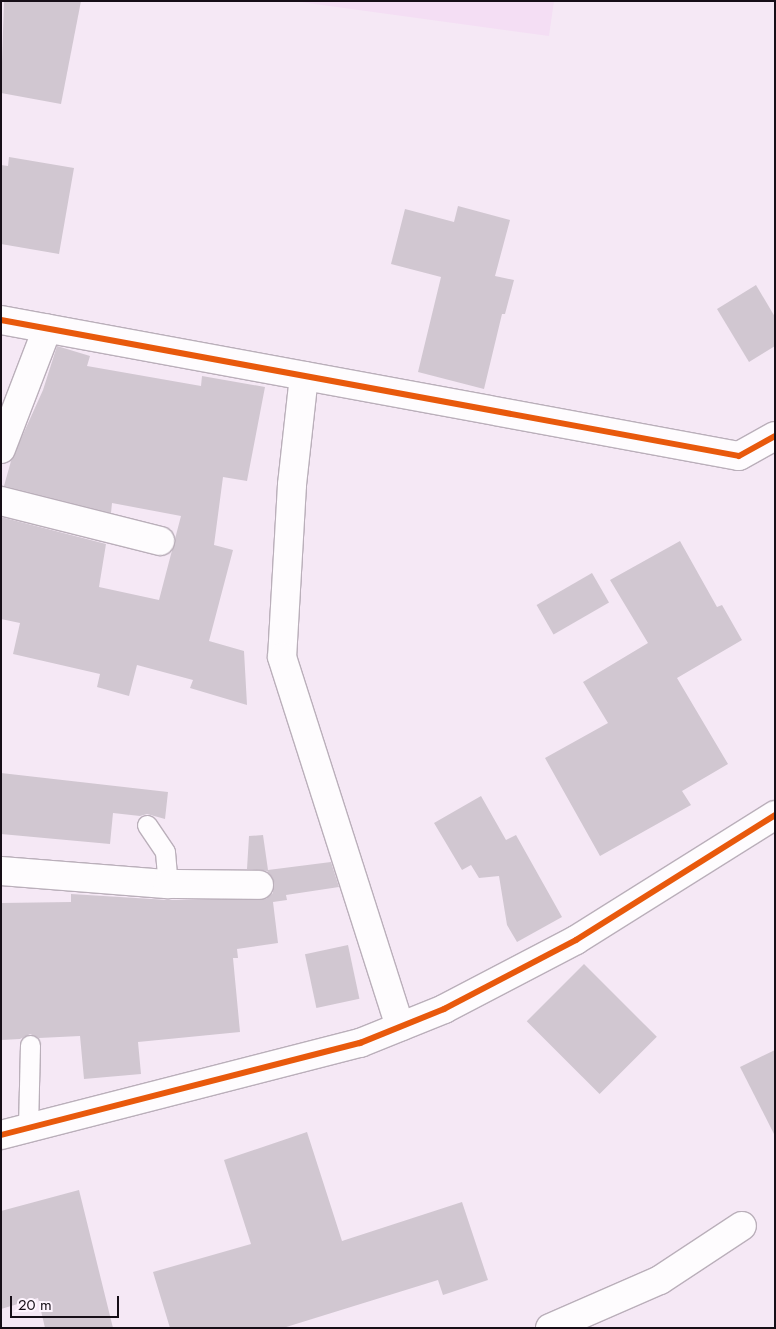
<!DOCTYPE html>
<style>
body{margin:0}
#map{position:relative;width:776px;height:1329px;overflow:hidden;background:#f5e8f5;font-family:Jost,sans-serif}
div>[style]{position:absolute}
.built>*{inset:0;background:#f4def4}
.building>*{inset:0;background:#d1c7d1;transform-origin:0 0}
.roads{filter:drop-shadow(1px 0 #baafba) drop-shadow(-1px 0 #baafba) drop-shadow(0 1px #baafba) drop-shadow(0 -1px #baafba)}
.lane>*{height:19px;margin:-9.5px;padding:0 9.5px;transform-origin:9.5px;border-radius:9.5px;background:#fefcfe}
.street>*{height:28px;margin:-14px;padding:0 14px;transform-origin:14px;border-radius:14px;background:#fefcfe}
.cycleway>*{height:6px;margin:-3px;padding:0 3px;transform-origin:3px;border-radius:3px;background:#e8590c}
span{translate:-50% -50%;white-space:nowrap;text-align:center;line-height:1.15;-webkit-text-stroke:4px #fff5ff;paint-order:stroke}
.frame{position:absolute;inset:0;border:2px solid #160e17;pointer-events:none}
.scale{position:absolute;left:10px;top:1296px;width:109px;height:22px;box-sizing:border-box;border:2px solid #160e17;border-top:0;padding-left:6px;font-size:15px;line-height:18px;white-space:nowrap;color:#160e17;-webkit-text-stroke:4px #fff5ff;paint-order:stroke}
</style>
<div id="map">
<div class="built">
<div style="clip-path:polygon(293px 1px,554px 1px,549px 36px)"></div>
</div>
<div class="building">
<div style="clip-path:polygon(4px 1px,81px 1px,61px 104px,1px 93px)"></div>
<div style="clip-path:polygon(9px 157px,74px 168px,59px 254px,1px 244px,1px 165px,8px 166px)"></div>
<div style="clip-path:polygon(458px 206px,510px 220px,495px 276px,514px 280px,505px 314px,502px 314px,484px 389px,418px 372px,441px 277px,391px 264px,405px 209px,454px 222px)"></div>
<div style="clip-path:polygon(756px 285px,775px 317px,775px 346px,749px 362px,717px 309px)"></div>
<div style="clip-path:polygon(57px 346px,90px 356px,87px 366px,201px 386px,202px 376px,265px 387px,247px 481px,223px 477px,214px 545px,233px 550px,209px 641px,244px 651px,247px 705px,190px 688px,193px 680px,137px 665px,129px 696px,97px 687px,100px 674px,13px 654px,20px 623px,1px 619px,1px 517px,106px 544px,99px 587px,159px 600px,181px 516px,112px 503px,111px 513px,4px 486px,11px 461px,43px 390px)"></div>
<div style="clip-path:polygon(680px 541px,717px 607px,722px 605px,742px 640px,677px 678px,728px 764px,682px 791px,691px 805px,600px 856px,545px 758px,608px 723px,583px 682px,648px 643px,610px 580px)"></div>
<div style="left:592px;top:573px;width:34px;height:64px;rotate:60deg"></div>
<div style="clip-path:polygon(1px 773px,168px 792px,165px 819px,147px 814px,140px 816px,113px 813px,110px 844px,1px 834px)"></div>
<div style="clip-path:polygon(481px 796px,506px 840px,516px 835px,562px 917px,517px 942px,507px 925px,499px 876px,479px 878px,471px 865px,462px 870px,434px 823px)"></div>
<div style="clip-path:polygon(263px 835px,268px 870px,331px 862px,339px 887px,286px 895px,287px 900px,273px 902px,278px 943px,237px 949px,238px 958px,233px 958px,240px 1032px,138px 1042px,141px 1074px,84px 1079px,80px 1036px,39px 1038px,30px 1034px,20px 1039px,1px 1040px,1px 903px,71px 902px,71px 894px,168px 900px,266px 899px,273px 893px,272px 877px,267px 871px,247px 869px,249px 836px)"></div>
<div style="left:348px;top:945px;width:55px;height:44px;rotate:78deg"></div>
<div style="left:584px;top:964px;width:103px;height:81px;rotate:45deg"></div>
<div style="clip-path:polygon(775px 1050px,775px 1136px,740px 1067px)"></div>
<div style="clip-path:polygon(307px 1132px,342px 1241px,462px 1202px,488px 1280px,443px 1295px,438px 1280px,283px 1328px,170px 1328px,153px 1272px,251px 1244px,224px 1160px)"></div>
<div style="clip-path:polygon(79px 1190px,113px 1328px,45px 1328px,38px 1298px,1px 1309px,1px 1211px)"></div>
</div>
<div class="roads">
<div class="lane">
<div style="left:147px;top:825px;width:32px;rotate:56deg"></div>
<div style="left:165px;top:852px;width:32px;rotate:85deg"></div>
<div style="left:28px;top:1127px;width:82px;rotate:-88.6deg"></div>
</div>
<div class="street">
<div style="left:1px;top:320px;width:750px;rotate:10.44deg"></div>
<div style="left:739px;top:456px;width:41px;rotate:-29.1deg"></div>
<div style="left:304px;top:376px;width:110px;rotate:96.3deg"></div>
<div style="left:292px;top:485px;width:172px;rotate:93.3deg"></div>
<div style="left:282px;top:657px;width:388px;rotate:72.3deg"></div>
<div style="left:1px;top:449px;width:129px;rotate:-69deg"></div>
<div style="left:1px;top:501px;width:164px;rotate:14.1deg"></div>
<div style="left:1px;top:871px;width:168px;rotate:4.5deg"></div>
<div style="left:168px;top:884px;width:91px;rotate:0.6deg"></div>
<div style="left:1px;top:1135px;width:371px;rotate:-14.4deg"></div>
<div style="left:360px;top:1043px;width:91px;rotate:-22deg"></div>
<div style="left:444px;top:1009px;width:149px;rotate:-27.6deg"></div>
<div style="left:576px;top:940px;width:235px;rotate:-32.1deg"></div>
<div style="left:550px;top:1328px;width:120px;rotate:-23.6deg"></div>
<div style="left:660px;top:1280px;width:98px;rotate:-33.4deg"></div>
</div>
</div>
<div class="cycleway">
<div style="left:1px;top:320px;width:750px;rotate:10.44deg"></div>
<div style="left:739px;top:456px;width:41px;rotate:-29.1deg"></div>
<div style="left:1px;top:1135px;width:371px;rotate:-14.4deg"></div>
<div style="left:360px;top:1043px;width:91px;rotate:-22deg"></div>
<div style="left:444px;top:1009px;width:149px;rotate:-27.6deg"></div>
<div style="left:576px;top:940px;width:235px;rotate:-32.1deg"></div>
</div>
<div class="frame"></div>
<div class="scale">20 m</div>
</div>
